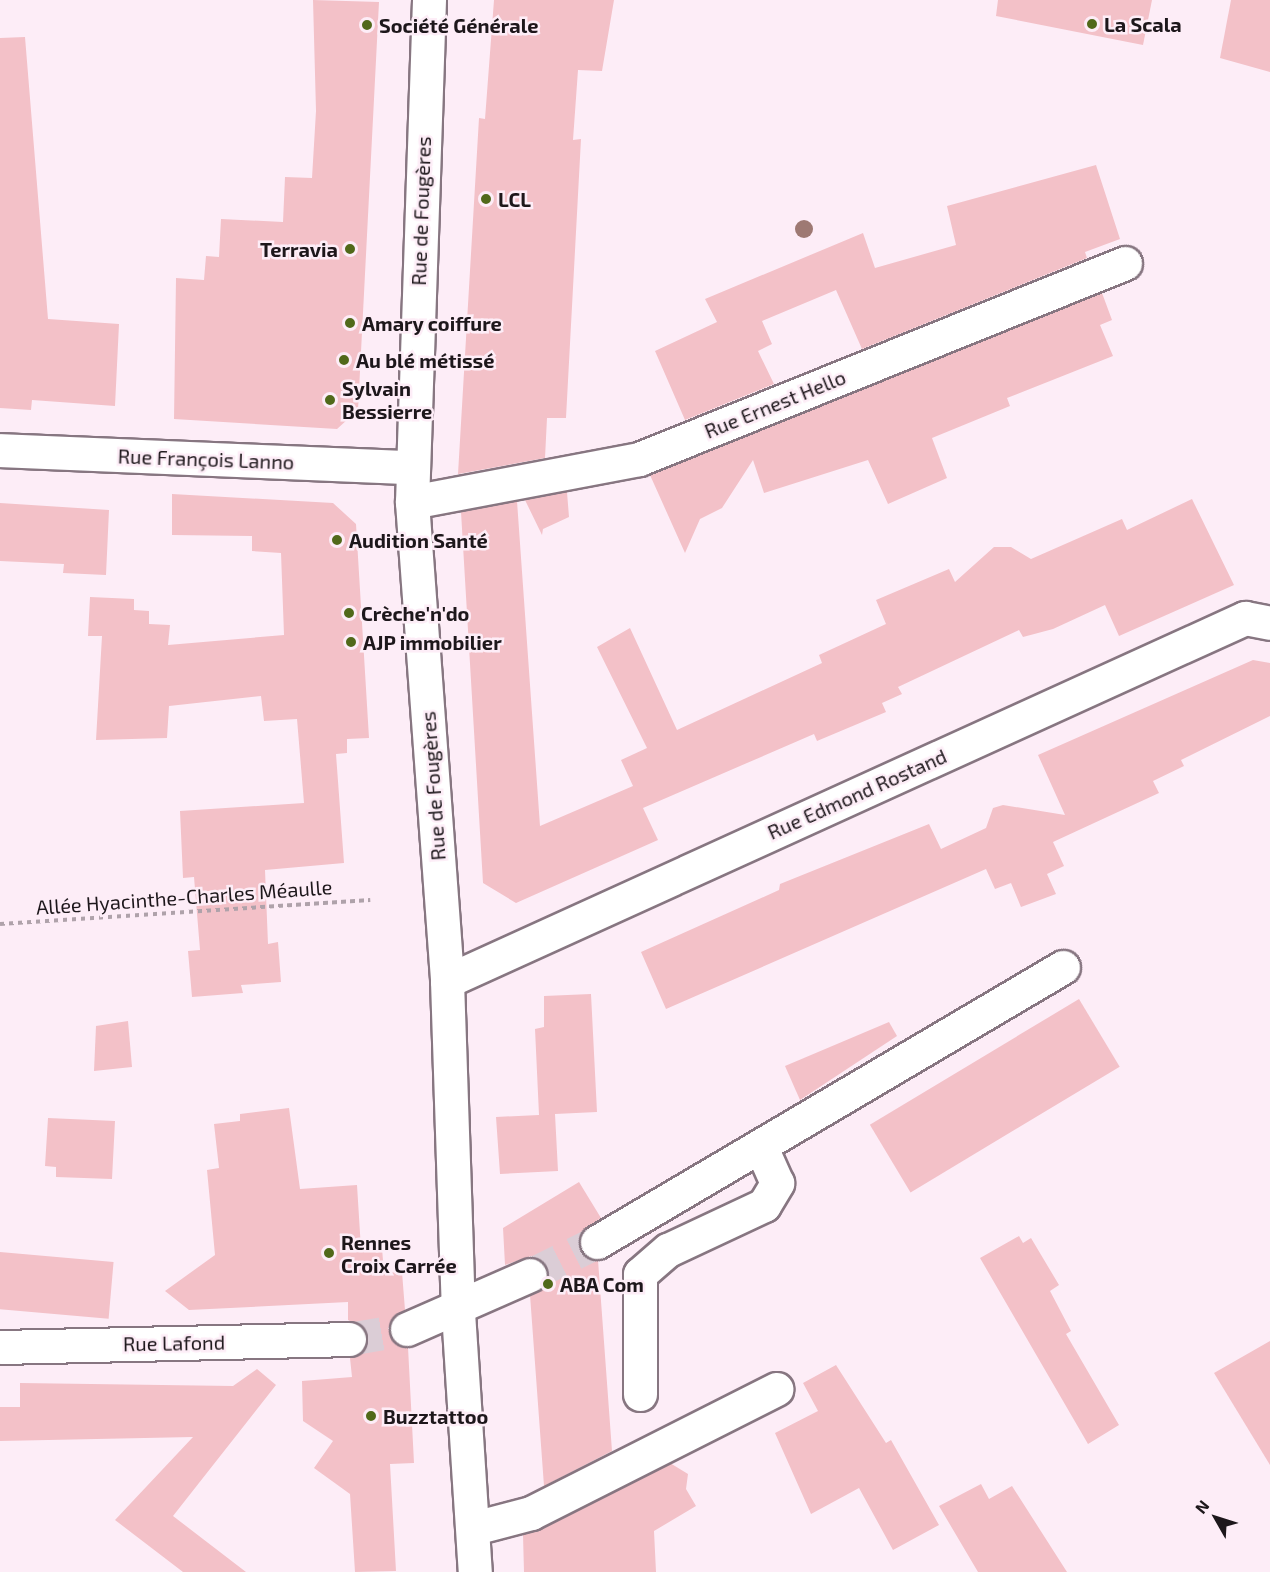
<!DOCTYPE html>
<meta charset="utf-8">
<style>
body{margin:0}
#map{position:relative;width:1270px;height:1572px;overflow:hidden;background:#fdedf7;font-family:"Exo 2",sans-serif}
div>[style]{position:absolute}
.building>*{inset:0;background:#f3c1c8;transform-origin:0 0}
.minor-tunnel>*{height:33px;margin-top:-16.5px;transform-origin:0;background:repeating-linear-gradient(90deg,#dbcdd6 0 33px,transparent 0 49px)}
.path>*{height:4px;margin-top:-2px;transform-origin:0;background:repeating-linear-gradient(90deg,#afa2aa 0 4.5px,transparent 0 9px)}
.roads{filter:drop-shadow(2px 0 #877681) drop-shadow(-2px 0 #877681) drop-shadow(0 2px #877681) drop-shadow(0 -2px #877681)}
.minor>*{height:33px;margin:-16.5px;padding:0 16.5px;transform-origin:16.5px;border-radius:16.5px;background:#fff}
.major>*{height:33px;margin:-16.5px;padding:0 16.5px;transform-origin:16.5px;border-radius:16.5px;background:#fff}
.trees>*{width:18px;height:18px;margin:-9px;border-radius:50%;background:#9e7973}
.dots>*{width:16px;height:16px;translate:-50% -50%;box-sizing:border-box;border:3px solid #fdedf7;border-radius:50%}
span{translate:-50% -50%;white-space:nowrap;text-align:center;line-height:1.15;-webkit-text-stroke:5px #fdedf7;paint-order:stroke}
.poi-label{font-size:20px;color:#1d171b;font-weight:700}
.left{translate:0 -50%;text-align:left}
.right{translate:-100% -50%;text-align:right}
.street-label{font-size:20px;color:#1d171b}
.north{position:absolute;left:1186px;top:1488px;width:60px;height:60px;-webkit-text-stroke:4px #fdedf7;paint-order:stroke;rotate:309deg;font-size:16px;font-weight:700;line-height:24px;text-align:center;color:#1d171b}
.north::after{content:'';display:block;margin:auto;width:21px;height:27px;background:#1d171b;clip-path:polygon(50% 0,100% 100%,50% 72%,0 100%)}
</style>
<div id="map">
<div class="building">
<div style="clip-path:polygon(313px 0,379px 2px,358px 410px,337px 429px,174px 419px,176px 278px,204px 280px,206px 256px,219px 257px,221px 219px,283px 222px,285px 177px,312px 178px,316px 111px)"></div>
<div style="clip-path:polygon(494px 0,614px 0,602px 71px,578px 70px,573px 140px,581px 139px,566px 418px,547px 418px,545px 458px,458px 474px,479px 118px,485px 119px)"></div>
<div style="clip-path:polygon(998px 0,1152px 0,1143px 45px,996px 16px)"></div>
<div style="clip-path:polygon(1231px 0,1270px 0,1270px 72px,1220px 58px)"></div>
<div style="clip-path:polygon(25px 37px,48px 319px,119px 324px,115px 406px,32px 400px,31px 410px,0 408px,0 38px)"></div>
<div style="clip-path:polygon(1096px 165px,1120px 239px,1085px 252px,1087px 258px,862px 349px,836px 290px,762px 321px,772px 344px,758px 351px,774px 384px,685px 420px,655px 351px,717px 322px,705px 299px,863px 233px,875px 268px,956px 245px,947px 206px)"></div>
<div style="clip-path:polygon(1102px 293px,1112px 320px,1100px 325px,1113px 356px,1007px 398px,1010px 406px,932px 438px,947px 478px,888px 504px,868px 460px,764px 493px,753px 460px,722px 508px,700px 519px,685px 553px,650px 475px)"></div>
<div style="clip-path:polygon(567px 492px,569px 517px,543px 529px,542px 535px,525px 500px)"></div>
<div style="clip-path:polygon(172px 494px,333px 503px,356px 524px,369px 738px,347px 739px,347px 753px,336px 754px,344px 863px,265px 870px,268px 944px,278px 942px,281px 982px,241px 985px,243px 993px,192px 997px,188px 951px,200px 950px,194px 877px,183px 878px,180px 811px,304px 803px,297px 719px,264px 721px,261px 696px,169px 706px,167px 738px,96px 740px,102px 636px,88px 636px,90px 597px,134px 599px,134px 610px,149px 611px,149px 624px,170px 625px,168px 645px,284px 635px,281px 553px,252px 551px,252px 536px,172px 535px)"></div>
<div style="clip-path:polygon(1192px 499px,1234px 585px,1119px 636px,1105px 605px,1053px 629px,1023px 637px,1019px 630px,898px 687px,902px 694px,882px 703px,886px 712px,817px 741px,814px 734px,643px 808px,658px 840px,516px 903px,483px 883px,461px 512px,517px 501px,540px 826px,633px 786px,621px 760px,647px 748px,597px 647px,630px 628px,677px 730px,822px 663px,819px 655px,886px 624px,876px 600px,949px 569px,955px 582px,994px 547px,1011px 547px,1031px 559px,1122px 519px,1127px 530px)"></div>
<div style="clip-path:polygon(0 503px,109px 510px,106px 575px,63px 573px,64px 564px,0 561px)"></div>
<div style="clip-path:polygon(1253px 660px,1270px 663px,1270px 716px,1181px 760px,1184px 766px,1153px 781px,1159px 793px,1053px 842px,1064px 866px,1047px 874px,1056px 894px,1021px 907px,1011px 883px,995px 889px,986px 869px,666px 1009px,641px 952px,779px 890px,780px 884px,929px 824px,941px 849px,986px 828px,993px 808px,1003px 805px,1065px 815px,1038px 755px)"></div>
<div style="clip-path:polygon(591px 994px,597px 1112px,555px 1114px,558px 1171px,500px 1174px,496px 1117px,539px 1115px,535px 1029px,544px 1027px,544px 996px)"></div>
<div style="left:1079px;top:999px;width:79px;height:244px;rotate:59deg"></div>
<div style="clip-path:polygon(128px 1021px,132px 1067px,94px 1071px,96px 1026px)"></div>
<div style="clip-path:polygon(889px 1022px,897px 1036px,800px 1100px,785px 1066px)"></div>
<div style="clip-path:polygon(289px 1108px,300px 1189px,357px 1185px,361px 1249px,382px 1248px,384px 1273px,402px 1272px,405px 1310px,388px 1328px,395px 1344px,408px 1347px,414px 1463px,390px 1464px,396px 1571px,355px 1572px,350px 1494px,314px 1468px,333px 1441px,303px 1421px,302px 1381px,352px 1377px,350px 1358px,366px 1347px,365px 1329px,348px 1320px,348px 1302px,189px 1310px,165px 1291px,215px 1255px,207px 1170px,219px 1168px,214px 1124px,240px 1121px,240px 1114px)"></div>
<div style="clip-path:polygon(48px 1118px,115px 1121px,112px 1179px,56px 1177px,56px 1167px,45px 1166px)"></div>
<div style="clip-path:polygon(579px 1182px,601px 1218px,581px 1232px,578px 1243px,587px 1258px,598px 1260px,612px 1451px,544px 1486px,530px 1295px,545px 1286px,547px 1268px,531px 1256px,505px 1265px,503px 1228px)"></div>
<div style="clip-path:polygon(1019px 1236px,1023px 1243px,1031px 1238px,1059px 1285px,1050px 1291px,1071px 1331px,1066px 1334px,1119px 1425px,1088px 1444px,980px 1258px)"></div>
<div style="left:0;top:1252px;width:114px;height:57px;rotate:5deg"></div>
<div style="clip-path:polygon(1270px 1341px,1270px 1465px,1214px 1373px)"></div>
<div style="clip-path:polygon(836px 1365px,886px 1443px,891px 1440px,939px 1525px,893px 1550px,859px 1488px,811px 1514px,775px 1433px,818px 1411px,803px 1383px)"></div>
<div style="clip-path:polygon(257px 1369px,276px 1385px,173px 1516px,246px 1572px,183px 1572px,115px 1520px,193px 1437px,0 1441px,0 1407px,20px 1407px,20px 1383px,233px 1386px)"></div>
<div style="clip-path:polygon(670px 1463px,688px 1474px,686px 1489px,696px 1506px,654px 1531px,656px 1572px,524px 1572px,523px 1535px)"></div>
<div style="clip-path:polygon(981px 1484px,989px 1499px,1012px 1486px,1067px 1572px,978px 1572px,939px 1506px)"></div>
</div>
<div class="minor-tunnel">
<div style="left:530px;top:1275px;width:75px;rotate:-26.2deg"></div>
<div style="left:349px;top:1339px;width:59px;rotate:-9.8deg"></div>
</div>
<div class="path">
<div style="left:0;top:924px;width:371px;rotate:-3.7deg"></div>
</div>
<div class="roads">
<div class="minor">
<div style="left:0;top:450px;width:412px;rotate:2.4deg"></div>
<div style="left:412px;top:502px;width:231px;rotate:-10.7deg"></div>
<div style="left:639px;top:459px;width:524px;rotate:-21.96deg"></div>
<div style="left:447px;top:981px;width:877px;rotate:-24.46deg"></div>
<div style="left:1245px;top:618px;width:25px;rotate:11deg"></div>
<div style="left:597px;top:1242px;width:541px;rotate:-30.55deg"></div>
<div style="left:407px;top:1329px;width:134px;rotate:-23.7deg"></div>
<div style="left:0;top:1347px;width:349px;rotate:-1.3deg"></div>
<div style="left:640px;top:1394px;width:120px;rotate:-90deg"></div>
<div style="left:640px;top:1274px;width:37px;rotate:-41deg"></div>
<div style="left:668px;top:1250px;width:106px;rotate:-25.1deg"></div>
<div style="left:764px;top:1205px;width:26px;rotate:-59deg"></div>
<div style="left:777px;top:1183px;width:37px;rotate:-114deg"></div>
<div style="left:474px;top:1528px;width:59px;rotate:-14.7deg"></div>
<div style="left:531px;top:1513px;width:275px;rotate:-26.8deg"></div>
</div>
<div class="major">
<div style="left:429px;top:0;width:502px;rotate:91.94deg"></div>
<div style="left:412px;top:502px;width:480px;rotate:85.8deg"></div>
<div style="left:447px;top:981px;width:331px;rotate:88.1deg"></div>
<div style="left:458px;top:1312px;width:261px;rotate:86.3deg"></div>
</div>
</div>
<div class="trees">
<div style="left:804px;top:229px"></div>
</div>
<div class="dots">
<div style="left:1092px;top:24px;background:#51691a"></div>
<div style="left:367px;top:25px;background:#51691a"></div>
<div style="left:486px;top:199px;background:#51691a"></div>
<div style="left:350px;top:249px;background:#51691a"></div>
<div style="left:350px;top:323px;background:#51691a"></div>
<div style="left:344px;top:360px;background:#51691a"></div>
<div style="left:330px;top:400px;background:#51691a"></div>
<div style="left:337px;top:540px;background:#51691a"></div>
<div style="left:349px;top:613px;background:#51691a"></div>
<div style="left:351px;top:642px;background:#51691a"></div>
<div style="left:329px;top:1253px;background:#51691a"></div>
<div style="left:548px;top:1284px;background:#51691a"></div>
<div style="left:371px;top:1416px;background:#51691a"></div>
</div>
<div class="poi-label">
<span class="left" style="left:1104px;top:24px">La Scala</span>
<span class="left" style="left:379px;top:25px">Société Générale</span>
<span class="left" style="left:498px;top:199px">LCL</span>
<span class="right" style="left:338px;top:249px">Terravia</span>
<span class="left" style="left:362px;top:323px">Amary coiffure</span>
<span class="left" style="left:356px;top:360px">Au blé métissé</span>
<span class="left" style="left:342px;top:400px">Sylvain<br>Bessierre</span>
<span class="left" style="left:349px;top:540px">Audition Santé</span>
<span class="left" style="left:361px;top:613px">Crèche'n'do</span>
<span class="left" style="left:363px;top:642px">AJP immobilier</span>
<span class="left" style="left:341px;top:1254px">Rennes<br>Croix Carrée</span>
<span class="left" style="left:560px;top:1284px">ABA Com</span>
<span class="left" style="left:383px;top:1416px">Buzztattoo</span>
</div>
<div class="street-label">
<span style="left:421px;top:211px;rotate:-88deg">Rue de Fougères</span>
<span style="left:775px;top:404px;rotate:-22deg">Rue Ernest Hello</span>
<span style="left:206px;top:459px;rotate:2deg">Rue François Lanno</span>
<span style="left:433px;top:786px;rotate:-94deg">Rue de Fougères</span>
<span style="left:857px;top:794px;rotate:-24deg">Rue Edmond Rostand</span>
<span style="left:184px;top:897px;rotate:-4deg">Allée Hyacinthe-Charles Méaulle</span>
<span style="left:174px;top:1343px;rotate:-1deg">Rue Lafond</span>
</div>
<div class="north">N</div>
</div>
